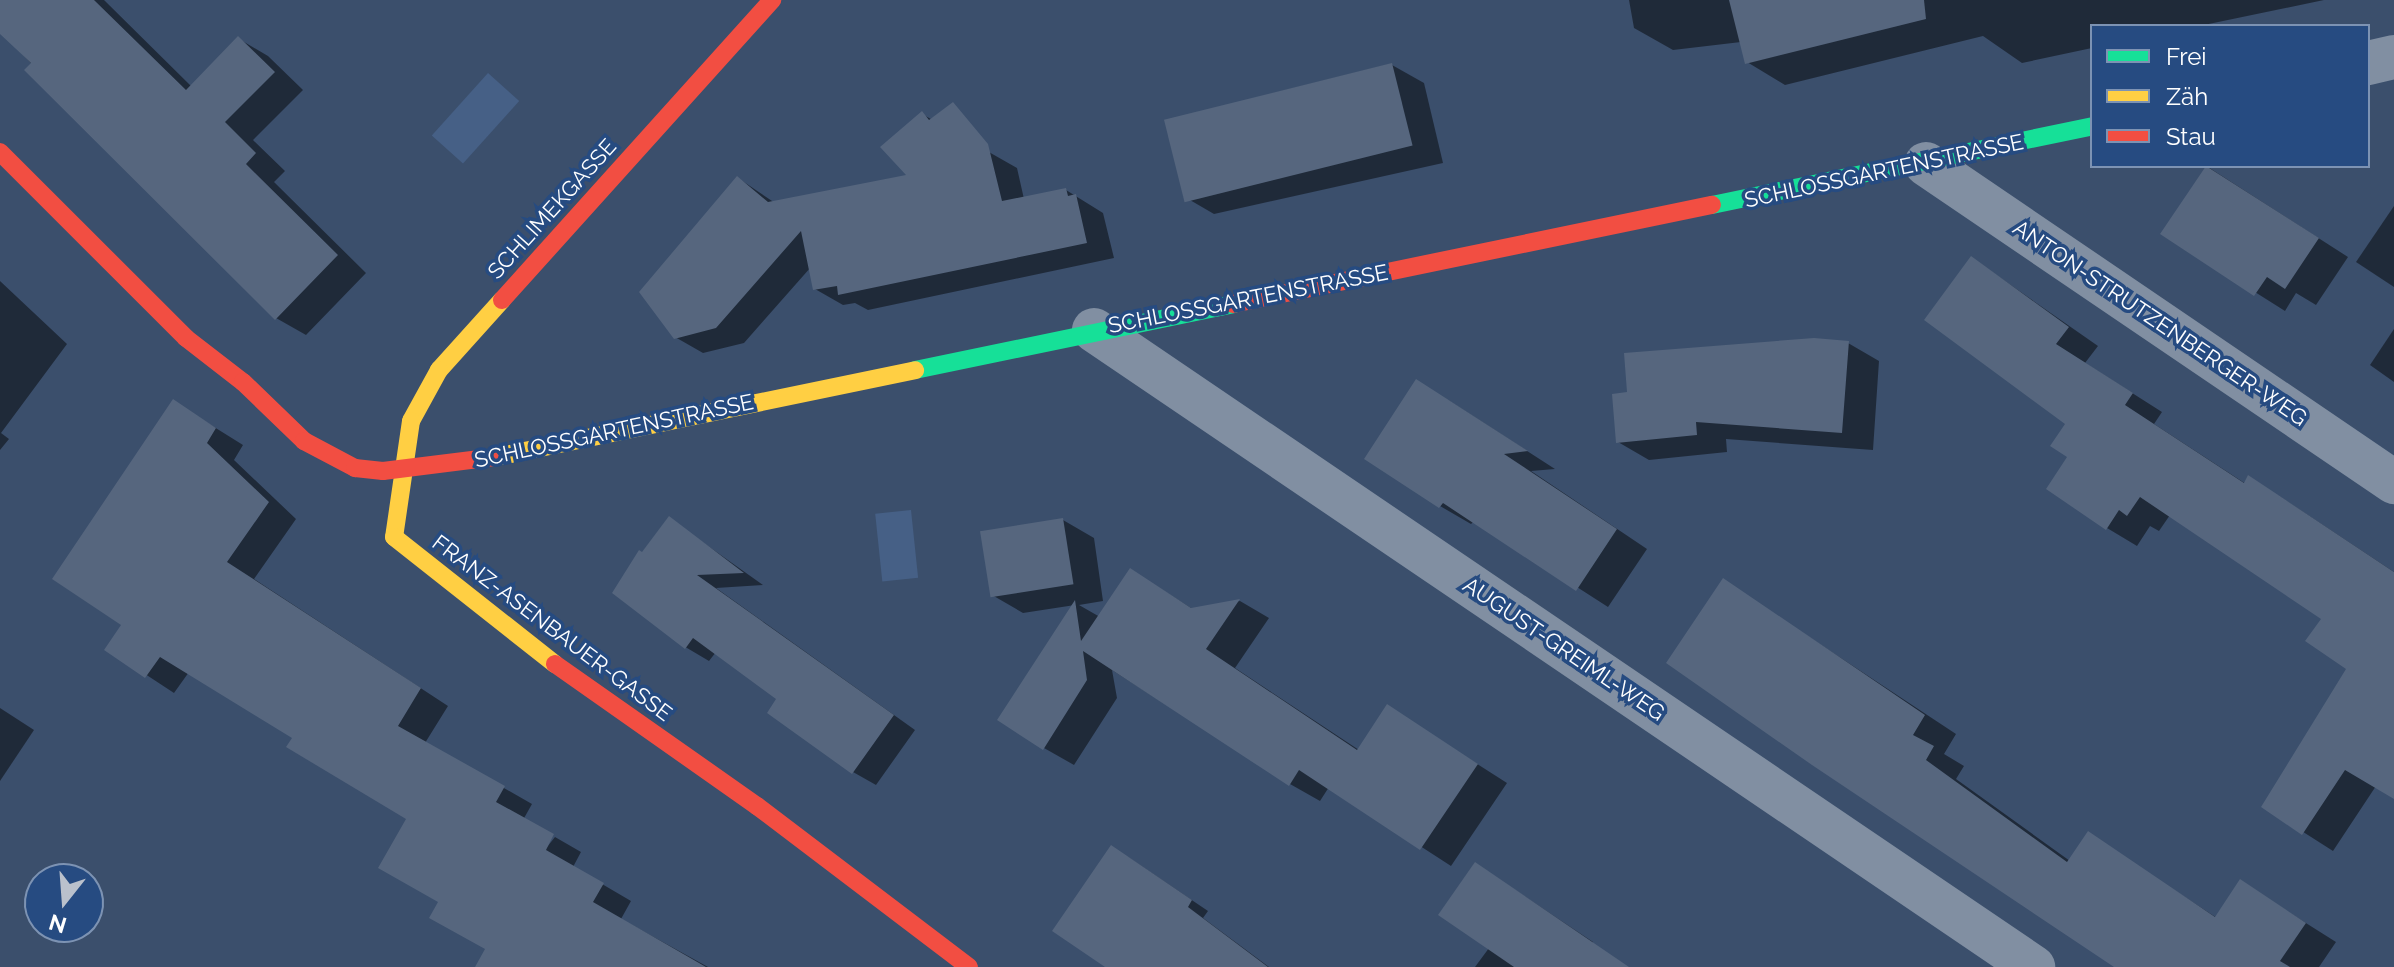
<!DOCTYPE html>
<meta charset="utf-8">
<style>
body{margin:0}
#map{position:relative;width:2394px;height:967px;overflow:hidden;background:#3b4f6c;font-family:Raleway,sans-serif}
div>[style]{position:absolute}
.water>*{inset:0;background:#466086;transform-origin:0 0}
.shadow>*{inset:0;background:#0007}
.building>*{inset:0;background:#56667e;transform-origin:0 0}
.street>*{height:44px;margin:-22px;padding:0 22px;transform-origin:22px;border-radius:22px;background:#818fa2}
.fast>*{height:18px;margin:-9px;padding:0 9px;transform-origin:9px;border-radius:9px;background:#16e098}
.slow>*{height:18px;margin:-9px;padding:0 9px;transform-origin:9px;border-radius:9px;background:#ffcf43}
.jam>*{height:18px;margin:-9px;padding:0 9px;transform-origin:9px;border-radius:9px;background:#f24e42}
span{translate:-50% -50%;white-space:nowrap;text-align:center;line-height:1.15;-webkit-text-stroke:7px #264b81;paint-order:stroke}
.street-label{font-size:22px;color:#fff}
.legend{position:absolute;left:2090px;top:24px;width:280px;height:144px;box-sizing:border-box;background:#264b81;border:2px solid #7d93b3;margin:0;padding:10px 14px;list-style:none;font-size:24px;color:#fff}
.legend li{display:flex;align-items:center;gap:16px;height:40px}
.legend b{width:40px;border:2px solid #7d93b3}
.north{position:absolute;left:24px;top:863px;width:80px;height:80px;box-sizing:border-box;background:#264b81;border:2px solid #7d93b3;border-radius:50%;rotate:197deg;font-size:22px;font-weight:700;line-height:32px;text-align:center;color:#fff}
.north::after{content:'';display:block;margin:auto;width:28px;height:36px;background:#bac1cc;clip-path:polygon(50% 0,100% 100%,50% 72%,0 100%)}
</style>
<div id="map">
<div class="water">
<div style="left:488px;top:73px;width:42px;height:84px;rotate:42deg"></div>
<div style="left:911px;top:510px;width:68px;height:36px;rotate:84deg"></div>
</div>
<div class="shadow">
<div style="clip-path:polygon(0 0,104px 0,192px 87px,239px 39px,268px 56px,303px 90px,253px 140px,285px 171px,274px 182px,366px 273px,306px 335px,276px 318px,0 31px)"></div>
<div style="clip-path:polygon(1629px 0,2324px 0,2199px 26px,2092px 26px,2092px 48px,2022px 63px,1983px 36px,1785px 85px,1747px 62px,1741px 42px,1673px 50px,1634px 28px)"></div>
<div style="clip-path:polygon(1392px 65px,1424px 83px,1443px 163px,1214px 214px,1183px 196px)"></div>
<div style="clip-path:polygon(922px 114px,1017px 168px,1024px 199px,1066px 190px,1103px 213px,1114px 258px,868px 310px,855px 303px,843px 305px,815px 289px,811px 267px,744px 343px,703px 353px,675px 337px,738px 178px,775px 203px,910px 176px)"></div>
<div style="clip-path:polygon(2208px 167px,2348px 257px,2316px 305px,2296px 293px,2285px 311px,2163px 234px)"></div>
<div style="clip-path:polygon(2394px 206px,2394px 287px,2356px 262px)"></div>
<div style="clip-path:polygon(1972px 258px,2098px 346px,2085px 363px,2162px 412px,2154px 424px,2246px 484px,2279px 496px,2394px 572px,2394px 797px,2376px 786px,2333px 851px,2264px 807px,2349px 669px,2323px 618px,2170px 515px,2159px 531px,2150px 526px,2137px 546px,2107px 528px,2070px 456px,2068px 423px)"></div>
<div style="clip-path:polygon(0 281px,67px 344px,1px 433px,9px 439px,0 450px)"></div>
<div style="clip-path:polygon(2394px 329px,2394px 382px,2370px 365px)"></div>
<div style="clip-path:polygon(1848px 343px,1879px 361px,1873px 450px,1726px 439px,1727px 452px,1649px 460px,1618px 442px,1629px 393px)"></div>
<div style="clip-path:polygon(1448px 400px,1555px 469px,1531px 471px,1647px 549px,1608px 607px,1474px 521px,1471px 524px,1440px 506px)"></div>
<div style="clip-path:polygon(174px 402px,243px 445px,234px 460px,296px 519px,254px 579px,448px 706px,425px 743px,532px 804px,523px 820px,539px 857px,555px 837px,581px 852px,573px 867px,631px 901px,621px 919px,708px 967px,478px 967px,487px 949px,441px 901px,409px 818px,294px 737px,189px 672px,174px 693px,107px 649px,123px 625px)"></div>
<div style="clip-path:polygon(670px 519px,763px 585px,716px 588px,915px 730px,876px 785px,853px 772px,779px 699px,716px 652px,709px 661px,687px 648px,614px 593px)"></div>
<div style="clip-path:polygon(1063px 520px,1094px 538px,1103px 601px,1079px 605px,1100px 617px,1131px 570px,1194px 610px,1240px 601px,1269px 618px,1235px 668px,1359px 750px,1388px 707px,1507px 783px,1451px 866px,1329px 787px,1320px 801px,1290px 784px,1112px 670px,1117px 698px,1074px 765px,1044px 748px,1075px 605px,1023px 613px,992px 595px)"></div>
<div style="clip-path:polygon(1724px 581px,1956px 734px,1944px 754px,1964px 766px,1956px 779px,2070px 861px,2088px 834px,2217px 918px,2241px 882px,2336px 942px,2319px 967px,2117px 967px)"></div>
<div style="clip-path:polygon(0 708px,34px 730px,0 781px)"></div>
<div style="clip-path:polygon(1128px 857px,1208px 911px,1203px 918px,1269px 967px,1109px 967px)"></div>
<div style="clip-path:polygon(1476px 864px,1593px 942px,1575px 967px,1475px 967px,1489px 948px)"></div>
</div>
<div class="building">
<div style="clip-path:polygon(0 0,94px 0,186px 90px,238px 36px,275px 72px,225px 122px,256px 153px,246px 164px,338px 255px,275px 320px,24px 70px,31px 63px,0 34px)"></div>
<div style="clip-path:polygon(1729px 0,1924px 0,1926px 19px,1745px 64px)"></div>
<div style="left:1392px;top:63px;width:85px;height:235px;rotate:76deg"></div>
<div style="clip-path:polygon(953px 102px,988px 144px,1002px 201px,1066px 188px,1068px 196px,1076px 194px,1087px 243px,838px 295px,837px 286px,813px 290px,801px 231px,716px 328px,674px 339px,639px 292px,737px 176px,768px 202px,906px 175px,880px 147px,922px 111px,929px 120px)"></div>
<div style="clip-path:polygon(2206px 166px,2319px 238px,2285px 289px,2267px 277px,2254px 296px,2160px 234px)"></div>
<div style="clip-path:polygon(1971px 256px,2069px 327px,2056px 344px,2133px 393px,2125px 405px,2244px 483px,2248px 475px,2394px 572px,2394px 799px,2345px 770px,2302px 835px,2261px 807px,2346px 669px,2305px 641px,2321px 619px,2140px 497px,2127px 516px,2119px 510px,2106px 530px,2046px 489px,2067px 457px,2050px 446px,2065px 424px,1924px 320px)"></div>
<div style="clip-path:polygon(1814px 338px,1849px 341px,1842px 433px,1696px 422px,1697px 435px,1616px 443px,1612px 394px,1627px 392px,1624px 353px)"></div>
<div style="clip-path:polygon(1416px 379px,1528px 451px,1504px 454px,1617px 529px,1576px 591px,1443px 503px,1439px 508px,1364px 459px)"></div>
<div style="clip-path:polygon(173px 399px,216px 428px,207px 443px,269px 502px,227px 562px,421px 688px,398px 726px,505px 786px,496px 802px,554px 834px,546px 850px,604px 883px,593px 902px,706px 967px,475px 967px,485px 949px,429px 918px,438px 902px,378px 868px,406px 819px,286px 747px,292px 738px,160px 657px,145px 678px,104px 650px,121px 625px,52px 579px)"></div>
<div style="clip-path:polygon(669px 516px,744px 573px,697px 575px,894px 715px,852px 774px,767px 713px,776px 699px,693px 638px,685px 649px,612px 593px,639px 550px,642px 552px)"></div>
<div style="left:1063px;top:518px;width:67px;height:84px;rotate:81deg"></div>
<div style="clip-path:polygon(1130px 568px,1191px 608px,1240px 599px,1206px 649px,1357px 750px,1387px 704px,1478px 764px,1420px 850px,1299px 770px,1289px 786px,1083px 651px,1087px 680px,1043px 750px,997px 720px,1075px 600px,1081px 641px)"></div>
<div style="clip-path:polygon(1723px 578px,1925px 715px,1913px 735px,1934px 746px,1926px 760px,2067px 862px,2088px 831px,2215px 917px,2240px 879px,2306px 923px,2280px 961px,2290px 967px,2114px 967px,1812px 765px,1666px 663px)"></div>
<div style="clip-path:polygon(1111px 845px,1192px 900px,1188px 907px,1268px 967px,1105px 967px,1052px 931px)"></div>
<div style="clip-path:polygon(1475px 862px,1629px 967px,1514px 967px,1438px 915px)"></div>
</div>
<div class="street">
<div style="left:2368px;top:63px;width:27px;rotate:-13deg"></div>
<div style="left:1926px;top:164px;width:566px;rotate:34.2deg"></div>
<div style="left:1094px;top:330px;width:1135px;rotate:34.15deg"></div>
</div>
<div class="fast">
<div style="left:1712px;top:205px;width:388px;rotate:-11.7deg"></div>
<div style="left:915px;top:370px;width:325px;rotate:-11.7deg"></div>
</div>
<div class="slow">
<div style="left:502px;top:300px;width:94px;rotate:132deg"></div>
<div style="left:439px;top:370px;width:58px;rotate:118.8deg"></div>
<div style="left:411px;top:421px;width:117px;rotate:98.3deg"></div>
<div style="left:394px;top:537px;width:205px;rotate:38.3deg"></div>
<div style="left:496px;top:457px;width:428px;rotate:-11.7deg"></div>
</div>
<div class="jam">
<div style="left:0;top:152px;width:263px;rotate:45deg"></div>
<div style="left:186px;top:338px;width:72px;rotate:37.7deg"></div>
<div style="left:243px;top:382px;width:85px;rotate:44deg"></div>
<div style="left:304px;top:441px;width:58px;rotate:27.9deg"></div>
<div style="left:355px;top:468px;width:28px;rotate:6deg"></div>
<div style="left:383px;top:471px;width:114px;rotate:-7.1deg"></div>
<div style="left:502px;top:300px;width:404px;rotate:-48deg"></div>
<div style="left:1233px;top:304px;width:489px;rotate:-11.7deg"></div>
<div style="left:555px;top:664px;width:247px;rotate:35.1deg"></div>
<div style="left:757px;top:806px;width:266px;rotate:37.2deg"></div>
</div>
<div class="street-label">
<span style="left:1884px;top:171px;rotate:-12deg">SCHLOSSGARTENSTRASSE</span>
<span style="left:552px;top:209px;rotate:-48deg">SCHLIMEKGASSE</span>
<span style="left:1248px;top:299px;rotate:-11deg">SCHLOSSGARTENSTRASSE</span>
<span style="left:2160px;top:323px;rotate:34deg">ANTON-STRUTZENBERGER-WEG</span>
<span style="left:614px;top:431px;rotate:-12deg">SCHLOSSGARTENSTRASSE</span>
<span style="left:552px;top:628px;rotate:37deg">FRANZ-ASENBAUER-GASSE</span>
<span style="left:1564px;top:649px;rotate:34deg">AUGUST-GREIML-WEG</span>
</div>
<ul class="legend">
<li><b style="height:10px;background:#16e098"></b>Frei</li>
<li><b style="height:10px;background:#ffcf43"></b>Zäh</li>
<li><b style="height:10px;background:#f24e42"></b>Stau</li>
</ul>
<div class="north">N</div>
</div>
